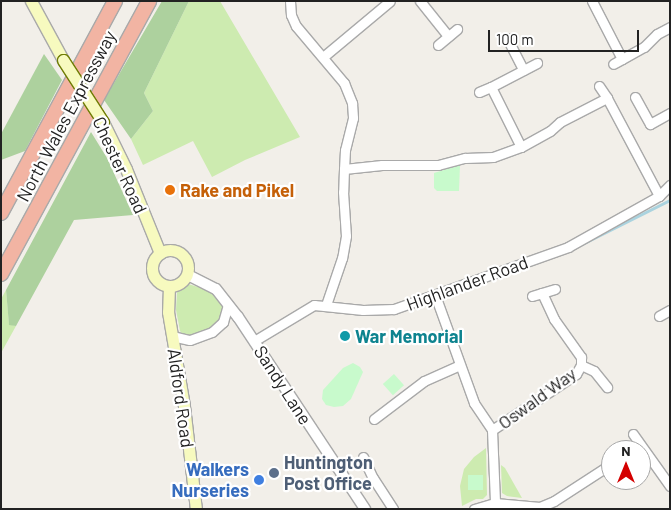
<!DOCTYPE html>
<style>
body{margin:0}
#map{position:relative;width:671px;height:510px;overflow:hidden;background:#f2efe9;font-family:Barlow,sans-serif}
div>[style]{position:absolute}
.grass>*{inset:0;background:#cdebb0}
.forest>*{inset:0;background:#add19e}
.park>*{inset:0;background:#c8facc;transform-origin:0 0}
.stream>*{height:3px;margin:-1.5px;padding:0 1.5px;transform-origin:1.5px;border-radius:1.5px;background:#aad3df}
.roads{filter:drop-shadow(1px 0 #a9a9a9) drop-shadow(-1px 0 #a9a9a9) drop-shadow(0 1px #a9a9a9) drop-shadow(0 -1px #a9a9a9)}
.minor>*{height:9px;margin:-4.5px;padding:0 4.5px;transform-origin:4.5px;border-radius:4.5px;background:#fff}
.tertiary>*{height:10px;margin:-5px;padding:0 5px;transform-origin:5px;border-radius:5px;background:#fff}
.secondary>*{height:11px;margin:-5.5px;padding:0 5.5px;transform-origin:5.5px;border-radius:5.5px;background:#f7fabf}
.secondary>.ring{margin:-5.5px;padding:0;box-sizing:content-box;background:none;border:11px solid #f7fabf;border-radius:50%}
.trunk>*{height:14px;margin:-7px;padding:0 7px;transform-origin:7px;border-radius:7px;background:#f2b4a3}
.bridges{filter:drop-shadow(1px 0 #707d05) drop-shadow(-1px 0 #707d05) drop-shadow(0 1px #707d05) drop-shadow(0 -1px #707d05)}
.secondary-bridge>*{height:11px;margin:-5.5px;padding:0 5.5px;transform-origin:5.5px;border-radius:5.5px;background:#f7fabf}
.dots>*{width:14px;height:14px;translate:-50% -50%;box-sizing:border-box;border:2px solid #fff;border-radius:50%}
span{translate:-50% -50%;white-space:nowrap;text-align:center;line-height:1.15;-webkit-text-stroke:4.5px #fff;paint-order:stroke}
.street-label{font-size:18px;color:#222}
.food-label{font-size:18px;color:#c56008;font-weight:700}
.left{translate:0 -50%;text-align:left}
.culture-label{font-size:18px;color:#0d838f;font-weight:700}
.service-label{font-size:18px;color:#4e5e75;font-weight:700}
.shop-label{font-size:18px;color:#366cbe;font-weight:700}
.right{translate:-100% -50%;text-align:right}
.frame{position:absolute;inset:0;border:2px solid #222;pointer-events:none}
.north{position:absolute;left:601px;top:440px;width:50px;height:50px;box-sizing:border-box;background:#fff;border:1px solid #a7a7a7;border-radius:50%;rotate:0deg;font-size:14px;font-weight:700;line-height:20px;text-align:center;color:#222}
.north::after{content:'';display:block;margin:auto;width:18px;height:22px;background:#d40000;clip-path:polygon(50% 0,100% 100%,50% 72%,0 100%)}
.scale{position:absolute;left:488px;top:30px;width:151px;height:22px;box-sizing:border-box;border:2px solid #222;border-top:0;padding-left:6px;font-size:15px;line-height:18px;white-space:nowrap;color:#222;-webkit-text-stroke:4px #fff;paint-order:stroke}
</style>
<div id="map">
<div class="grass">
<div style="clip-path:polygon(189px 1px,220px 1px,300px 137px,245px 160px,212px 177px,193px 141px,143px 165px,131px 139px,153px 111px,144px 93px)"></div>
<div style="clip-path:polygon(188px 284px,205px 289px,214px 295px,221px 302px,223px 310px,221px 319px,211px 328px,190px 336px,183px 335px,180px 331px,176px 310px,177px 292px)"></div>
<div style="clip-path:polygon(6px 290px,9px 324px,16px 326px,1px 353px,1px 299px)"></div>
<div style="clip-path:polygon(486px 448px,487px 495px,483px 499px,476px 499px,462px 506px,460px 486px,464px 469px,474px 457px)"></div>
<div style="clip-path:polygon(501px 465px,505px 468px,522px 498px,507px 496px,502px 493px)"></div>
</div>
<div class="forest">
<div style="clip-path:polygon(162px 1px,189px 1px,144px 93px,153px 111px,131px 139px,104px 100px)"></div>
<div style="clip-path:polygon(44px 54px,62px 80px,25px 151px,1px 160px,1px 134px)"></div>
<div style="clip-path:polygon(91px 132px,107px 158px,133px 215px,74px 220px,16px 326px,9px 325px,6px 290px)"></div>
</div>
<div class="park">
<div style="clip-path:polygon(460px 165px,459px 191px,437px 191px,434px 188px,434px 173px)"></div>
<div style="clip-path:polygon(353px 363px,360px 367px,363px 372px,351px 399px,343px 406px,334px 407px,326px 405px,322px 399px,323px 390px,343px 368px)"></div>
<div style="left:394px;top:374px;width:15px;height:15px;rotate:48deg"></div>
<div style="left:468px;top:475px;width:15px;height:15px"></div>
</div>
<div class="stream">
<div style="left:570px;top:250px;width:112px;rotate:-26.6deg"></div>
<div style="left:442px;top:297px;width:10px;rotate:-24deg"></div>
</div>
<div class="roads">
<div class="minor">
<div style="left:290px;top:1px;width:14px;rotate:86deg"></div>
<div style="left:291px;top:15px;width:12px;rotate:66deg"></div>
<div style="left:296px;top:26px;width:75px;rotate:49.9deg"></div>
<div style="left:344px;top:83px;width:22px;rotate:68deg"></div>
<div style="left:352px;top:103px;width:15px;rotate:86deg"></div>
<div style="left:353px;top:118px;width:33px;rotate:104deg"></div>
<div style="left:345px;top:150px;width:19px;rotate:93deg"></div>
<div style="left:344px;top:169px;width:23px;rotate:92deg"></div>
<div style="left:343px;top:192px;width:44px;rotate:86.1deg"></div>
<div style="left:346px;top:236px;width:22px;rotate:100deg"></div>
<div style="left:342px;top:258px;width:50px;rotate:108.8deg"></div>
<div style="left:420px;top:1px;width:45px;rotate:51.3deg"></div>
<div style="left:592px;top:1px;width:65px;rotate:62.7deg"></div>
<div style="left:622px;top:59px;width:10px;rotate:151deg"></div>
<div style="left:507px;top:38px;width:36px;rotate:63deg"></div>
<div style="left:438px;top:45px;width:25px;rotate:-40deg"></div>
<div style="left:323px;top:57px;width:87px;rotate:-39.9deg"></div>
<div style="left:622px;top:59px;width:25px;rotate:-29deg"></div>
<div style="left:644px;top:47px;width:18px;rotate:-45deg"></div>
<div style="left:657px;top:34px;width:15px;rotate:-28deg"></div>
<div style="left:599px;top:86px;width:14px;rotate:56deg"></div>
<div style="left:479px;top:92px;width:13px;rotate:-23deg"></div>
<div style="left:635px;top:97px;width:31px;rotate:61deg"></div>
<div style="left:650px;top:124px;width:23px;rotate:-29deg"></div>
<div style="left:521px;top:147px;width:67px;rotate:-116.6deg"></div>
<div style="left:491px;top:87px;width:52px;rotate:-27.6deg"></div>
<div style="left:344px;top:169px;width:38px;rotate:-6deg"></div>
<div style="left:382px;top:165px;width:56px"></div>
<div style="left:438px;top:165px;width:28px;rotate:-15deg"></div>
<div style="left:465px;top:158px;width:28px;rotate:-2deg"></div>
<div style="left:493px;top:157px;width:30px;rotate:-20deg"></div>
<div style="left:521px;top:147px;width:33px;rotate:-29deg"></div>
<div style="left:550px;top:131px;width:13px;rotate:-42deg"></div>
<div style="left:560px;top:122px;width:53px;rotate:-27.1deg"></div>
<div style="left:607px;top:98px;width:111px;rotate:62deg"></div>
<div style="left:555px;top:289px;width:14px;rotate:163deg"></div>
<div style="left:542px;top:293px;width:29px;rotate:65deg"></div>
<div style="left:554px;top:319px;width:47px;rotate:54.6deg"></div>
<div style="left:581px;top:357px;width:8px;rotate:90deg"></div>
<div style="left:581px;top:365px;width:14px;rotate:25deg"></div>
<div style="left:594px;top:371px;width:21px;rotate:51deg"></div>
<div style="left:435px;top:295px;width:115px;rotate:70.1deg"></div>
<div style="left:474px;top:403px;width:32px;rotate:56deg"></div>
<div style="left:492px;top:430px;width:73px;rotate:87.6deg"></div>
<div style="left:532px;top:296px;width:10px;rotate:-17deg"></div>
<div style="left:659px;top:316px;width:13px;rotate:-29deg"></div>
<div style="left:172px;top:336px;width:18px;rotate:13deg"></div>
<div style="left:190px;top:340px;width:23px;rotate:-20deg"></div>
<div style="left:212px;top:332px;width:15px;rotate:-42deg"></div>
<div style="left:223px;top:322px;width:18px;rotate:-74deg"></div>
<div style="left:254px;top:341px;width:70px;rotate:-31deg"></div>
<div style="left:314px;top:305px;width:49px;rotate:5.8deg"></div>
<div style="left:363px;top:310px;width:31px;rotate:-2deg"></div>
<div style="left:394px;top:309px;width:185px;rotate:-19.6deg"></div>
<div style="left:568px;top:247px;width:104px;rotate:-29.3deg"></div>
<div style="left:659px;top:196px;width:16px;rotate:-45deg"></div>
<div style="left:374px;top:419px;width:63px;rotate:-37.2deg"></div>
<div style="left:424px;top:381px;width:39px;rotate:-24deg"></div>
<div style="left:492px;top:430px;width:101px;rotate:-33.7deg"></div>
<div style="left:576px;top:374px;width:10px;rotate:-61deg"></div>
<div style="left:633px;top:434px;width:64px;rotate:54.6deg"></div>
<div style="left:363px;top:457px;width:23px;rotate:65deg"></div>
<div style="left:373px;top:478px;width:37px;rotate:57deg"></div>
<div style="left:474px;top:509px;width:22px;rotate:-16deg"></div>
<div style="left:495px;top:503px;width:45px;rotate:5.1deg"></div>
<div style="left:540px;top:507px;width:15px;rotate:-23deg"></div>
<div style="left:554px;top:501px;width:68px;rotate:-33deg"></div>
</div>
<div class="tertiary">
<div style="left:188px;top:275px;width:31px;rotate:27deg"></div>
<div style="left:216px;top:289px;width:36px;rotate:52deg"></div>
<div style="left:238px;top:317px;width:230px;rotate:56.5deg"></div>
</div>
<div class="secondary">
<div style="left:31px;top:1px;width:67px;rotate:61.5deg"></div>
<div style="left:103px;top:122px;width:52px;rotate:63.9deg"></div>
<div style="left:126px;top:169px;width:91px;rotate:68deg"></div>
<div class="ring" style="left:152px;top:250px;width:25px;height:25px"></div>
<div style="left:169px;top:286px;width:26px;rotate:92deg"></div>
<div style="left:168px;top:312px;width:95px;rotate:80.3deg"></div>
<div style="left:184px;top:406px;width:104px;rotate:83.4deg"></div>
</div>
<div class="trunk">
<div style="left:1px;top:213px;width:241px;rotate:-61.7deg"></div>
<div style="left:1px;top:274px;width:311px;rotate:-61.5deg"></div>
</div>
</div>
<div class="bridges">
<div class="secondary-bridge">
<div style="left:63px;top:60px;width:74px;rotate:57.2deg"></div>
</div>
</div>
<div class="dots">
<div style="left:170px;top:190px;background:#e8710a"></div>
<div style="left:345px;top:336px;background:#0f9aa8"></div>
<div style="left:274px;top:473px;background:#5c6f8a"></div>
<div style="left:259px;top:480px;background:#3f7fe0"></div>
</div>
<div class="street-label">
<span style="left:66px;top:116px;rotate:-62deg">North Wales Expressway</span>
<span style="left:120px;top:165px;rotate:65deg">Chester Road</span>
<span style="left:467px;top:283px;rotate:-20deg">Highlander Road</span>
<span style="left:283px;top:385px;rotate:57deg">Sandy Lane</span>
<span style="left:181px;top:398px;rotate:82deg">Aldford Road</span>
<span style="left:537px;top:398px;rotate:-36deg">Oswald Way</span>
</div>
<div class="food-label">
<span class="left" style="left:180px;top:190px">Rake and Pikel</span>
</div>
<div class="culture-label">
<span class="left" style="left:355px;top:336px">War Memorial</span>
</div>
<div class="service-label">
<span class="left" style="left:284px;top:473px">Huntington<br>Post Office</span>
</div>
<div class="shop-label">
<span class="right" style="left:249px;top:480px">Walkers<br>Nurseries</span>
</div>
<div class="frame"></div>
<div class="north">N</div>
<div class="scale">100 m</div>
</div>
